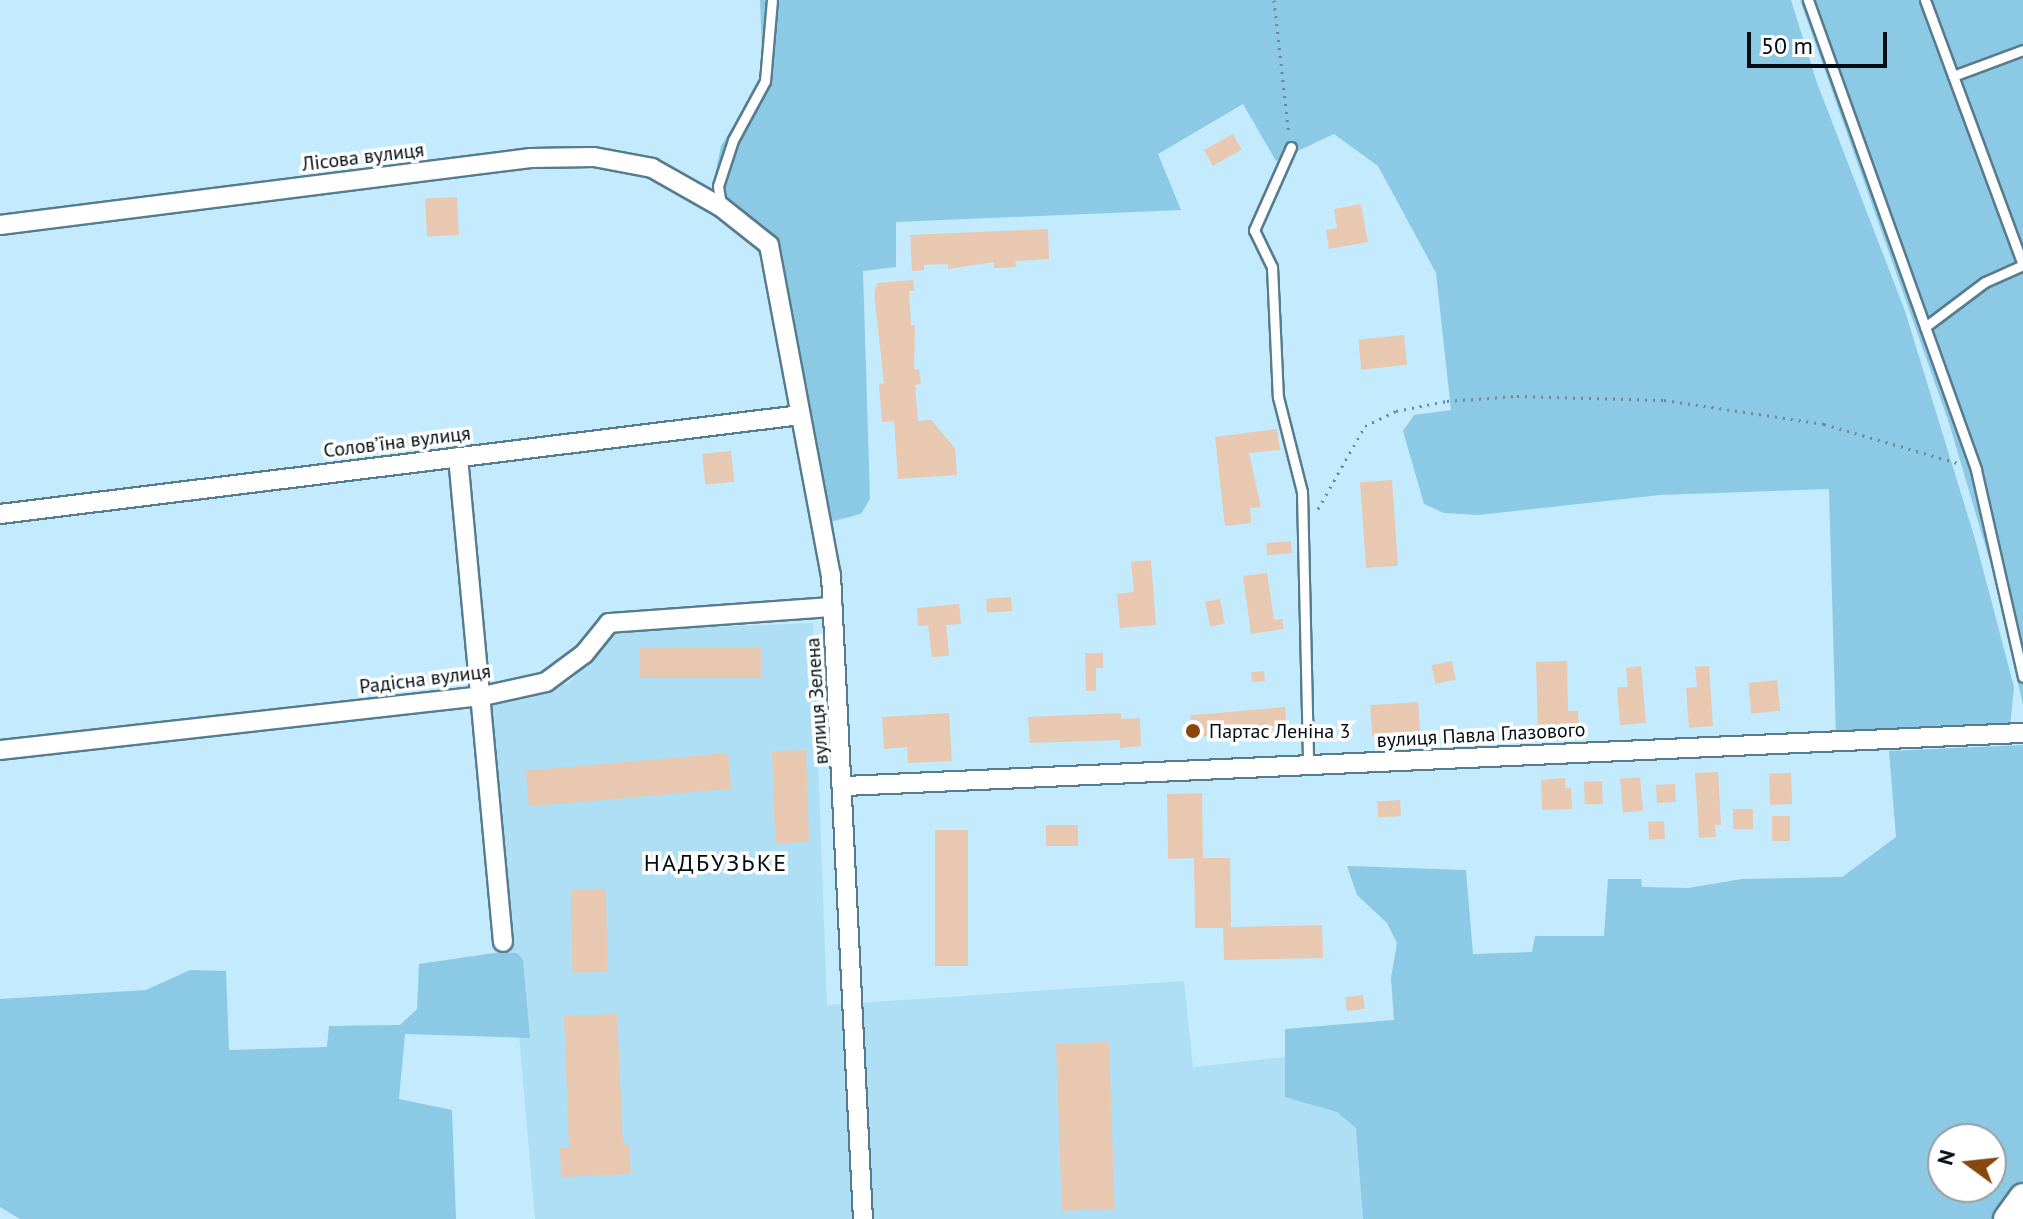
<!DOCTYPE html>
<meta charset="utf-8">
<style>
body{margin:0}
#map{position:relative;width:2023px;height:1219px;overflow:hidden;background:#c3ebfd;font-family:"PT Sans",sans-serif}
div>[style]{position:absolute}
.built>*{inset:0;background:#aedff5}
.green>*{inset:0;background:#8bc9e5}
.building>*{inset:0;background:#e9c8b1;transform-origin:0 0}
.path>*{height:3px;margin-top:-1.5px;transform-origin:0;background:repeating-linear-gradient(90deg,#6e8996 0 2px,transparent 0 8px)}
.roads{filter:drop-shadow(2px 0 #577c8d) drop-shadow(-2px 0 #577c8d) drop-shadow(0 2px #577c8d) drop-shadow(0 -2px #577c8d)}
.lane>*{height:9px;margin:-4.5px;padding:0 4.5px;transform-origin:4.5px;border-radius:4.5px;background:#fff}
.street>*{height:18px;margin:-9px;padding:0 9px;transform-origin:9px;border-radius:9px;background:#fff}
.secondary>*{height:26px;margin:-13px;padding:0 13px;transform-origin:13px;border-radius:13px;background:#fff}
.dots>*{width:22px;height:22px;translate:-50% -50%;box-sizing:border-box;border:4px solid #fff;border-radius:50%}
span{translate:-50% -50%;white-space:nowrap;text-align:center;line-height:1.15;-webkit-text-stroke:7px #fff;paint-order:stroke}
.street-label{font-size:20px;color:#020d13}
.poi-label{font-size:20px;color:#020d13}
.left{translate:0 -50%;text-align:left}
.quarter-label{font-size:24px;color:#020d13;letter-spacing:2px}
.north{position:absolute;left:1927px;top:1123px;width:80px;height:80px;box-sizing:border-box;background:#fff;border:2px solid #9a9ea1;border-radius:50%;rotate:285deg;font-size:22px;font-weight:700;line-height:32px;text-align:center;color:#020d13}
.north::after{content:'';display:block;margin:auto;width:28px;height:36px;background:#86480b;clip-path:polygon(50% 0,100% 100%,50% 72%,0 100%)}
.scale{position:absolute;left:1747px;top:32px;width:140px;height:36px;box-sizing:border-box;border:4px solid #020d13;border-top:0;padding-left:10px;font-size:24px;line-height:28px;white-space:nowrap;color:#020d13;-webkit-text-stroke:6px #fff;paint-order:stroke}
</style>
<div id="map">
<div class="built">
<div style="clip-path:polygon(813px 623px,827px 1005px,1184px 981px,1193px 1067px,1378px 1047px,1393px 1219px,535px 1219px,490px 703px,569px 683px,614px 631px)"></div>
</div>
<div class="green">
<div style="clip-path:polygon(760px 0,1791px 0,1817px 83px,1905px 311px,1975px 539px,2014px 687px,2010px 727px,1836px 738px,1829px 489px,1660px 495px,1479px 515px,1444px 513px,1424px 504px,1403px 431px,1414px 415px,1451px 410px,1436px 273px,1378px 166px,1334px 134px,1276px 161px,1243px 104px,1158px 154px,1181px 210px,896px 222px,896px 267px,863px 271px,870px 499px,861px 514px,830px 522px,767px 273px,756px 248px,715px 200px,713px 184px,721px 146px,763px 79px)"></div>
<div style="clip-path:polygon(1800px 0,2023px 0,2023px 705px,1993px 572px,1949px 423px)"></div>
<div style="clip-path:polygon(evenodd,2023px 745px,2023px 1181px,1995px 1219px,1363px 1219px,1356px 1128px,1337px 1112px,1285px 1097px,1285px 1029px,1394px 1020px,1391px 978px,1397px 943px,1387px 923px,1357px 895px,1347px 866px,1466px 870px,1473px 954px,1532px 952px,1535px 936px,1604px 936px,1608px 879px,1641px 879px,1642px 887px,1688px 888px,1742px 879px,1842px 877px,1896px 837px,1889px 751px,2023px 745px,1943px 1139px,1991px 1139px,1991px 1187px,1943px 1187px,1943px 1139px)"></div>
<div style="clip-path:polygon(501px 952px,517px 953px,523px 960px,530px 1038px,405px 1034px,399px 1099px,452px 1110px,456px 1219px,20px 1219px,0 1207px,0 999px,146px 990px,190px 970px,226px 971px,229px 1050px,327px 1047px,329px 1026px,400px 1025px,417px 1009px,419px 964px)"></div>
</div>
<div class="building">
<div style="left:1233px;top:134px;width:18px;height:33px;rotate:61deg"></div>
<div style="left:457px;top:197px;width:38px;height:32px;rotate:87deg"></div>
<div style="clip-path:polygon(1361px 204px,1368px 242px,1329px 249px,1326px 230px,1337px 228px,1334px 209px)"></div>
<div style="clip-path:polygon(1048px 229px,1049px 259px,1015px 261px,1016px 267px,994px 268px,994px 262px,948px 269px,948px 264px,924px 265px,924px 270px,912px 271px,910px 235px)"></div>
<div style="clip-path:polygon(913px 280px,914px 291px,909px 291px,911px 325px,915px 325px,914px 370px,919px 369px,921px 384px,915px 385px,918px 421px,931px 420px,955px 448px,957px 475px,898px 479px,894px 421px,882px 422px,879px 384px,884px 383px,874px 293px,877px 283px)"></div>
<div style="left:1404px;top:335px;width:30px;height:46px;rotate:84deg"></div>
<div style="clip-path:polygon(1277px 429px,1280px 450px,1249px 453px,1261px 507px,1250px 508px,1251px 523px,1225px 526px,1215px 437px)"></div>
<div style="left:731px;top:451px;width:31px;height:29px;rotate:84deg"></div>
<div style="left:1392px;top:480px;width:86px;height:32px;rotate:86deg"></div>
<div style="left:1291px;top:541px;width:12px;height:25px;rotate:85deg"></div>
<div style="clip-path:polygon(1151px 560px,1156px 625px,1120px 628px,1117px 594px,1134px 592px,1131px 562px)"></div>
<div style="clip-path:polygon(1267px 573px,1274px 620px,1282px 619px,1284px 629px,1251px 634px,1243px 576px)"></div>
<div style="left:1011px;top:597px;width:14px;height:25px;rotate:86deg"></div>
<div style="left:1220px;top:599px;width:25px;height:15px;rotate:79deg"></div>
<div style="clip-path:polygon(959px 604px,961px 624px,946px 625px,949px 656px,932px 657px,928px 625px,918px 626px,917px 608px)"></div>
<div style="left:761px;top:648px;width:30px;height:122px;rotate:90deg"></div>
<div style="clip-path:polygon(1085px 653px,1103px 653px,1103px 668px,1096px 668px,1096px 691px,1086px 691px)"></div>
<div style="left:1452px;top:661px;width:19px;height:21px;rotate:78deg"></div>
<div style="clip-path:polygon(1567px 661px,1568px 711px,1578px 711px,1579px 731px,1538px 732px,1536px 662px)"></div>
<div style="clip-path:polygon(1641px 666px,1646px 723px,1620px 725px,1617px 687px,1628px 687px,1626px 668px)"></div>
<div style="clip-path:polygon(1709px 666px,1713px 726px,1689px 728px,1686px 688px,1697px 687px,1695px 667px)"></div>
<div style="left:1264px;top:671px;width:10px;height:13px;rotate:84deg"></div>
<div style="left:1777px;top:680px;width:31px;height:29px;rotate:84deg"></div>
<div style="left:1418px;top:702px;width:30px;height:48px;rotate:86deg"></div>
<div style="left:1285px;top:707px;width:22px;height:95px;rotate:85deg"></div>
<div style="clip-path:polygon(949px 713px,952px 761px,908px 763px,907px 747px,884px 749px,882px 717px)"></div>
<div style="clip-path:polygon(1121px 713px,1121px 719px,1140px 718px,1141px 746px,1120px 748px,1120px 740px,1030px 743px,1028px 717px)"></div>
<div style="left:806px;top:750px;width:92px;height:34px;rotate:88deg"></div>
<div style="left:728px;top:753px;width:36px;height:203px;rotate:85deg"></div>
<div style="clip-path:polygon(1718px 772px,1721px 825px,1715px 825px,1716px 837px,1699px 838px,1695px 773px)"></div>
<div style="left:1791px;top:773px;width:31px;height:22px;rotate:88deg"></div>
<div style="left:1640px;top:777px;width:34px;height:20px;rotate:85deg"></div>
<div style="clip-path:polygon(1565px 778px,1565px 788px,1571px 788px,1572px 809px,1542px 810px,1541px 780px)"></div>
<div style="left:1602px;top:781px;width:23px;height:18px;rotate:88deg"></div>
<div style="left:1675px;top:784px;width:18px;height:19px;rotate:87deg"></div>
<div style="clip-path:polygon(1202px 793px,1203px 858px,1230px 858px,1231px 927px,1322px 925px,1323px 958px,1224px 960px,1223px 928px,1195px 928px,1194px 858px,1168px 859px,1167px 794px)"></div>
<div style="left:1400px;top:800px;width:16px;height:23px;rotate:86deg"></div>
<div style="left:1733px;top:809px;width:20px;height:20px"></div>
<div style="left:1772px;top:816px;width:18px;height:25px"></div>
<div style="left:1664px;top:821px;width:18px;height:16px;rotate:87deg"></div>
<div style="left:1078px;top:825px;width:21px;height:32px;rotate:90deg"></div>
<div style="left:968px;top:830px;width:136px;height:33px;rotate:90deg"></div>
<div style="left:606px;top:889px;width:83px;height:35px;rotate:89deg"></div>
<div style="left:1363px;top:995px;width:14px;height:18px;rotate:82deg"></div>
<div style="clip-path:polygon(617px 1014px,623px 1145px,629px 1144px,631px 1174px,561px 1177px,560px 1148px,569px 1147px,564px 1016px)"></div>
<div style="left:1109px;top:1042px;width:167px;height:53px;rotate:88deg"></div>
</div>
<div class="path">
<div style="left:1274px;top:0;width:136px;rotate:83.7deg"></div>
<div style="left:1318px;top:509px;width:95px;rotate:-60.5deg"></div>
<div style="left:1365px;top:426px;width:34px;rotate:-26deg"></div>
<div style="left:1396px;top:411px;width:52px;rotate:-11.1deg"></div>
<div style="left:1447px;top:401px;width:70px;rotate:-4.1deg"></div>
<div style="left:1517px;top:396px;width:147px;rotate:1.6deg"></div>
<div style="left:1664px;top:400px;width:162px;rotate:8.5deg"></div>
<div style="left:1824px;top:424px;width:139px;rotate:16.3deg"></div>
</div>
<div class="roads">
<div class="lane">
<div style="left:1808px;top:0;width:499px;rotate:70.3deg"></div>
<div style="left:1976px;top:470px;width:212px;rotate:77.2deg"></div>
<div style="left:1925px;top:0;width:283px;rotate:69.7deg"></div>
<div style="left:1953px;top:76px;width:75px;rotate:-20.4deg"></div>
<div style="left:1291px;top:147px;width:91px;rotate:114deg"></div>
<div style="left:1254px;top:230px;width:41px;rotate:64.1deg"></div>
<div style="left:1272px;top:267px;width:130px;rotate:87.4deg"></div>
<div style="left:1278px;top:397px;width:98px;rotate:75.8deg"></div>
<div style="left:1302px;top:492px;width:273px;rotate:88.7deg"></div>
<div style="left:721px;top:205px;width:19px;rotate:-99deg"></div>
<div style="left:718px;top:186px;width:48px;rotate:-71.9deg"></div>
<div style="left:733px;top:140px;width:67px;rotate:-61.5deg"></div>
<div style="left:765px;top:81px;width:81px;rotate:-85.1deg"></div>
<div style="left:1925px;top:327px;width:75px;rotate:-36.9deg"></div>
<div style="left:1985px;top:282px;width:42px;rotate:-24.1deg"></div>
</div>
<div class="street">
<div style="left:0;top:225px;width:535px;rotate:-7.19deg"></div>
<div style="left:531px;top:158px;width:63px;rotate:-0.9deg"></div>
<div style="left:594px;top:157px;width:59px;rotate:10.7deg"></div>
<div style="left:652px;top:168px;width:79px;rotate:29.5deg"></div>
<div style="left:721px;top:207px;width:61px;rotate:38.4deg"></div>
<div style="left:769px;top:245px;width:336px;rotate:79.4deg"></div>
<div style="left:831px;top:575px;width:645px;rotate:87.16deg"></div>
<div style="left:458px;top:457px;width:487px;rotate:84.7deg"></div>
<div style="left:0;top:514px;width:806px;rotate:-7.05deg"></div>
<div style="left:0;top:750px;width:486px;rotate:-6.4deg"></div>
<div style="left:483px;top:696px;width:65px;rotate:-12.5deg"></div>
<div style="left:546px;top:682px;width:47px;rotate:-36.4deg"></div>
<div style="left:584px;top:654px;width:40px;rotate:-51deg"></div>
<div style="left:609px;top:623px;width:224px;rotate:-4.1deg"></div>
<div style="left:845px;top:786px;width:1179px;rotate:-2.58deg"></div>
</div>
<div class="secondary">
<div style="left:2007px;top:1219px;width:27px;rotate:-54deg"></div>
</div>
</div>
<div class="dots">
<div style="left:1193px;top:731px;background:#86480b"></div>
</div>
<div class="street-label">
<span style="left:363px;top:157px;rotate:-7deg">Лісова вулиця</span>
<span style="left:397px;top:442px;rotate:-7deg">Соловʼїна вулиця</span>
<span style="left:425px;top:679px;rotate:-7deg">Радісна вулиця</span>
<span style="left:817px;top:701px;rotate:-94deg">вулиця Зелена</span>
<span style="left:1481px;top:735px;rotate:-3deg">вулиця Павла Глазового</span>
</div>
<div class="poi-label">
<span class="left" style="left:1209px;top:731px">Партас Леніна 3</span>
</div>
<div class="quarter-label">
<span style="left:716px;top:863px">НАДБУЗЬКЕ</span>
</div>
<div class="north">N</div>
<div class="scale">50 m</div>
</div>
